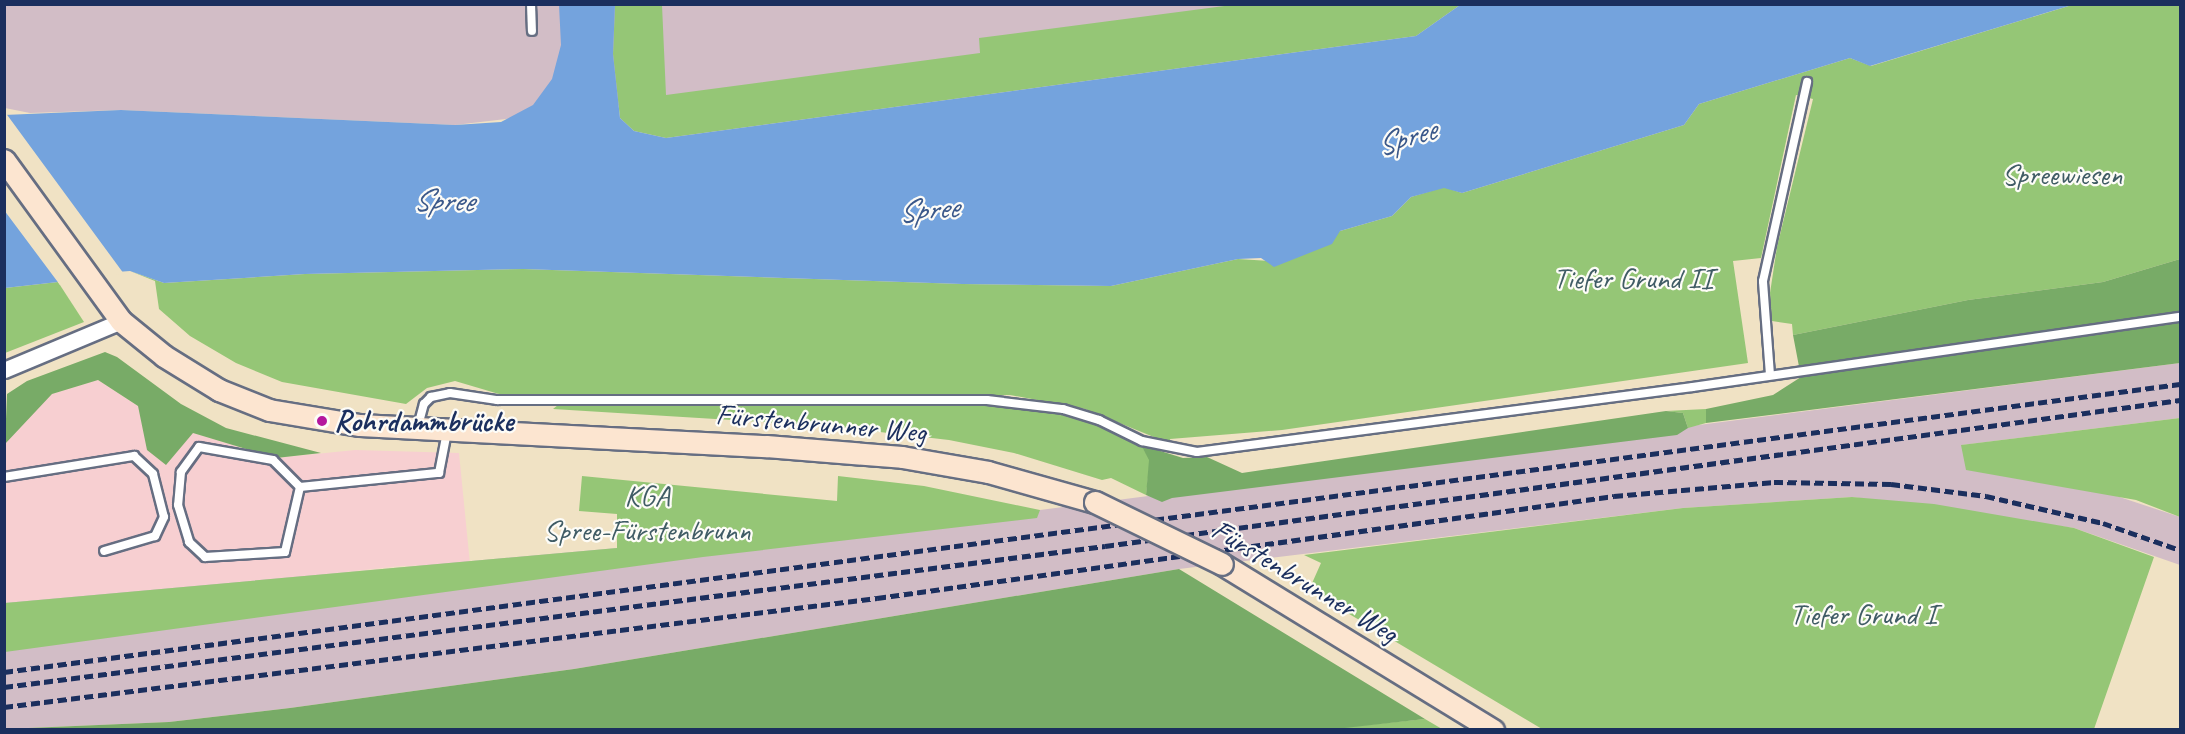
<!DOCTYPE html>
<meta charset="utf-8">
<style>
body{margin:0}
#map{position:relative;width:2185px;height:734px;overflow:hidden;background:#f0e2c4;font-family:Caveat,sans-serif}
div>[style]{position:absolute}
.built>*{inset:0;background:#f7cfd1}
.industrial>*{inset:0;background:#d2bdc6}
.green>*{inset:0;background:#95c676}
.forest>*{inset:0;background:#78ab67}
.water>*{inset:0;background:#74a3dd}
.pier>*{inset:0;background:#f0e2c4}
.roads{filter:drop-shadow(2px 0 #666e82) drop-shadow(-2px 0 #666e82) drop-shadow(0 2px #666e82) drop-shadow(0 -2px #666e82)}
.lane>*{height:8px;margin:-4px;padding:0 4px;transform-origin:4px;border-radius:4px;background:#fff}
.street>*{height:15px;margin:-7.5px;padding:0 7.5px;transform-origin:7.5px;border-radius:7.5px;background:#fff}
.secondary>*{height:21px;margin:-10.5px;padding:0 10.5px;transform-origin:10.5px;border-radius:10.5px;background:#fce5d0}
.rail>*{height:4.5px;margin-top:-2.25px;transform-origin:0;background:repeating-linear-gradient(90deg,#1b2f5e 0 9px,transparent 0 13.5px)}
.bridges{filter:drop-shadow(2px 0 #666e82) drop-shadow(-2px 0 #666e82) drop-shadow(0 2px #666e82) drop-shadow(0 -2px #666e82)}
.secondary-bridge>*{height:21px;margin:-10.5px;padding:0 10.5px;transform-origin:10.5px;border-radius:10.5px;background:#fce5d0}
.dots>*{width:16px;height:16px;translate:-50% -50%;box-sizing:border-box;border:3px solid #fdfcf7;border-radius:50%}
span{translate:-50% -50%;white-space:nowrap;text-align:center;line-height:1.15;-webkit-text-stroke:4.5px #fdfcf7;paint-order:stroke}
.park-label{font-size:30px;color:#405c65}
.poi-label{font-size:30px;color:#1b2f5e;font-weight:700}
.left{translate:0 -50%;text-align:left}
.street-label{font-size:30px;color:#1b2f5e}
.water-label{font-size:32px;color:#3a588a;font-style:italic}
.frame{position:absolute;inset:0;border:6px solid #1b2f5e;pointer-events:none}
</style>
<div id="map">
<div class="built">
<div style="clip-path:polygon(98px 380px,138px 406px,193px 433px,276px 458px,355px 450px,459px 453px,470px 564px,401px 566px,187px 589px,5px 603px,5px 418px,52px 394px)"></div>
</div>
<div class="industrial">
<div style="clip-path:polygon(4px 5px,1460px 5px,455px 125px,121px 110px,30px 113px,5px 108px)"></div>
<div style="clip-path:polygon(2180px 363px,2180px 418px,1962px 445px,2180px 517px,2180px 565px,2074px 528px,1852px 497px,1683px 508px,1179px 569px,574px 669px,290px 708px,169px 722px,5px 729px,4px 603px,1040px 510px)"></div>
</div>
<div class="green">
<div style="clip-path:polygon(615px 5px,662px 5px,666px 95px,980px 53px,979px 38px,1232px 5px,1460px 5px,1416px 36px,666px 138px,634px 131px,620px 118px,613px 54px)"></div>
<div style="clip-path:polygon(2072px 5px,2180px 5px,2180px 259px,2103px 282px,1968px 300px,1793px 335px,1792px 324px,1772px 321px,1770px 293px,1777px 247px,1813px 99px,1796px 95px,1761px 258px,1733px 261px,1748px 363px,1282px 430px,1170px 439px,1171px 444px,1085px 409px,1010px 395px,499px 394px,455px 381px,427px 388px,406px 404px,282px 382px,236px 363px,190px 336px,159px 309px,155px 281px,130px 271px,164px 283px,305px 274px,523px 269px,962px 284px,1111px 286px,1238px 259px,1270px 261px,1340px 231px,1392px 216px,1411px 197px,1444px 187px,1462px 193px,1684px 125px,1699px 104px,1850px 58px,1871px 66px)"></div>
<div style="clip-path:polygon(58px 282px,84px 322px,5px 353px,5px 288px)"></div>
<div style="clip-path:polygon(558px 405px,987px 406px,1047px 411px,1082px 419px,1141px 445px,1150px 460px,1146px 495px,1111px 478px,1102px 480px,1014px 453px,949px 440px,828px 426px,553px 409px)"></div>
<div style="clip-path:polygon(1706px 409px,1706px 423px,1688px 428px,1683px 413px,1666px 411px)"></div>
<div style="clip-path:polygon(2180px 418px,2180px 517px,2136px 500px,1966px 470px,1961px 445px)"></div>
<div style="clip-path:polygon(582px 476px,837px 501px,838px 476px,924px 486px,1040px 510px,1037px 518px,703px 557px,5px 652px,5px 603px,617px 548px,617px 514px,579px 511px)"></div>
<div style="clip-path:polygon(1852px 497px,1934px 504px,2074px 528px,2154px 557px,2094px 729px,1542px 729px,1309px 590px,1321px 563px,1304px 555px,1683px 508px)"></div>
<div style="clip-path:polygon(1425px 719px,1442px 729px,1327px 729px)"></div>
</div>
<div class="forest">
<div style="clip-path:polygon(2180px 259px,2180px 363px,1706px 423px,1706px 409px,1773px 395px,1801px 377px,1793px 335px,1968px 300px,2103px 282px)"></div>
<div style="clip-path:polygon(105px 352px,117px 357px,181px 404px,226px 428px,321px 453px,276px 458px,193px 433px,166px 465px,147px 450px,138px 406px,98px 380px,52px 394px,5px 444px,7px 394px,27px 381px)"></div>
<div style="clip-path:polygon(1666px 411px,1683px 413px,1688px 428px,1677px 435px,1172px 498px,1162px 502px,1146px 495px,1149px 460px,1141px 445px,1183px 458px,1207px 457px,1242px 473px)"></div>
<div style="clip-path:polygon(1179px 569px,1425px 719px,1327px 730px,5px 729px,169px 722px,290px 708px,574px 669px)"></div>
</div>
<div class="water">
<div style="clip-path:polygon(559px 5px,615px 5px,613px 54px,620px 118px,634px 131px,666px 138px,1416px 36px,1460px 5px,2072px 5px,1870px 66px,1850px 58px,1699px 104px,1684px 125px,1462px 193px,1444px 188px,1411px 197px,1392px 216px,1340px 231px,1332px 244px,1274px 267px,1261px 258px,1238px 259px,1111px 286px,962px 284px,523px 269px,305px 274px,164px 283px,130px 271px,64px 276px,58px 282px,5px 288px,4px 115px,121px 110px,455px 125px,501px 122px,533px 105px,552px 79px,561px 45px)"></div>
</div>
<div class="pier">
<div style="clip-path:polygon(5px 112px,124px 274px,65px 279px,60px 285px,4px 210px)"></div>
</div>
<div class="roads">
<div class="lane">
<div style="left:531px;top:4px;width:27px;rotate:88deg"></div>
<div style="left:1770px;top:375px;width:94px;rotate:-94.3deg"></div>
<div style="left:1763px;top:281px;width:204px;rotate:-77.5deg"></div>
<div style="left:418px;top:426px;width:23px;rotate:-75deg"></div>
<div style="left:424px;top:404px;width:10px;rotate:-45deg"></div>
<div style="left:431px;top:397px;width:19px;rotate:-12deg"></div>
<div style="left:450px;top:393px;width:48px;rotate:8.5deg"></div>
<div style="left:497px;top:400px;width:490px"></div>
<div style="left:987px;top:400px;width:77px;rotate:6.8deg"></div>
<div style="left:1063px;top:409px;width:38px;rotate:17deg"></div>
<div style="left:1099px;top:420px;width:48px;rotate:26deg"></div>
<div style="left:1142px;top:441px;width:56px;rotate:11.3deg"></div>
<div style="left:1197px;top:452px;width:500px;rotate:-7.47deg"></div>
<div style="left:1693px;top:387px;width:492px;rotate:-8.2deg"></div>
<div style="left:4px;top:477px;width:132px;rotate:-9.2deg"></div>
<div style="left:134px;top:456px;width:26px;rotate:43deg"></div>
<div style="left:153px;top:474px;width:44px;rotate:75.7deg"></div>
<div style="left:164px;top:517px;width:21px;rotate:115deg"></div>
<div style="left:155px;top:536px;width:53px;rotate:163.6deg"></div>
<div style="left:300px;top:487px;width:38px;rotate:-135deg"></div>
<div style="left:273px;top:460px;width:75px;rotate:-170deg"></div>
<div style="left:199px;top:447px;width:31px;rotate:126deg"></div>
<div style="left:181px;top:472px;width:33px;rotate:95deg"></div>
<div style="left:178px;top:505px;width:39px;rotate:73deg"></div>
<div style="left:189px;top:542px;width:22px;rotate:43deg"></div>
<div style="left:205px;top:557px;width:80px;rotate:-3.6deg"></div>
<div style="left:285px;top:552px;width:67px;rotate:-77deg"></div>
<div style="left:300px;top:487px;width:140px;rotate:-5.8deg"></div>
<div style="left:439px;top:473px;width:42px;rotate:-79deg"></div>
</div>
<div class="street">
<div style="left:4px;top:370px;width:127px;rotate:-22.7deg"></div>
</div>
<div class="secondary">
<div style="left:4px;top:160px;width:199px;rotate:54deg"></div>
<div style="left:121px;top:321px;width:55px;rotate:39.1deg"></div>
<div style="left:164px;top:356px;width:65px;rotate:31.7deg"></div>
<div style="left:219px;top:390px;width:54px;rotate:21.8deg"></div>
<div style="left:269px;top:410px;width:92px;rotate:9.4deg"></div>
<div style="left:360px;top:425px;width:407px;rotate:3deg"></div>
<div style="left:766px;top:446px;width:136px;rotate:4.6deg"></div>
<div style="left:902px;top:457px;width:87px;rotate:9.9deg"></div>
<div style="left:988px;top:472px;width:111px;rotate:15.7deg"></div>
<div style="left:1222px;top:564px;width:318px;rotate:31.5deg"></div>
</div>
</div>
<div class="rail">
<div style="left:4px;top:672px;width:2195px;rotate:-7.54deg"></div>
<div style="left:4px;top:687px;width:1110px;rotate:-7.3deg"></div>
<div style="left:1105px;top:546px;width:1085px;rotate:-7.73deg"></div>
<div style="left:4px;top:707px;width:880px;rotate:-7.12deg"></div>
<div style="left:877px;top:598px;width:744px;rotate:-7.88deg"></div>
<div style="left:1614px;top:496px;width:161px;rotate:-5deg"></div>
<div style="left:1774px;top:482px;width:117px;rotate:1deg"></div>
<div style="left:1891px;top:484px;width:96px;rotate:7.2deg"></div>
<div style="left:1986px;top:496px;width:120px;rotate:13deg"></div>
<div style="left:2103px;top:523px;width:82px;rotate:19.3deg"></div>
</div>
<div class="bridges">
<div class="secondary-bridge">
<div style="left:1095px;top:502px;width:141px;rotate:26deg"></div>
</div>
</div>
<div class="dots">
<div style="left:322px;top:421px;background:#b5179e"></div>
</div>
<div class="park-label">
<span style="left:2062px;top:174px">Spreewiesen</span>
<span style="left:1633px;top:278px">Tiefer Grund II</span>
<span style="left:647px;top:512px">KGA<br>Spree-Fürstenbrunn</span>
<span style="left:1863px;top:614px">Tiefer Grund I</span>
</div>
<div class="poi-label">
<span class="left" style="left:334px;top:421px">Rohrdammbrücke</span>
</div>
<div class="street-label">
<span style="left:821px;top:423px;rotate:5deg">Fürstenbrunner Weg</span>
<span style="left:1305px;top:581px;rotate:31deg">Fürstenbrunner Weg</span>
</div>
<div class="water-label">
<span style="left:1406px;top:138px;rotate:-17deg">Spree</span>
<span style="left:443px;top:201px;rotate:1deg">Spree</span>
<span style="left:928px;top:210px;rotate:-5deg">Spree</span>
</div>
<div class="frame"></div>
</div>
